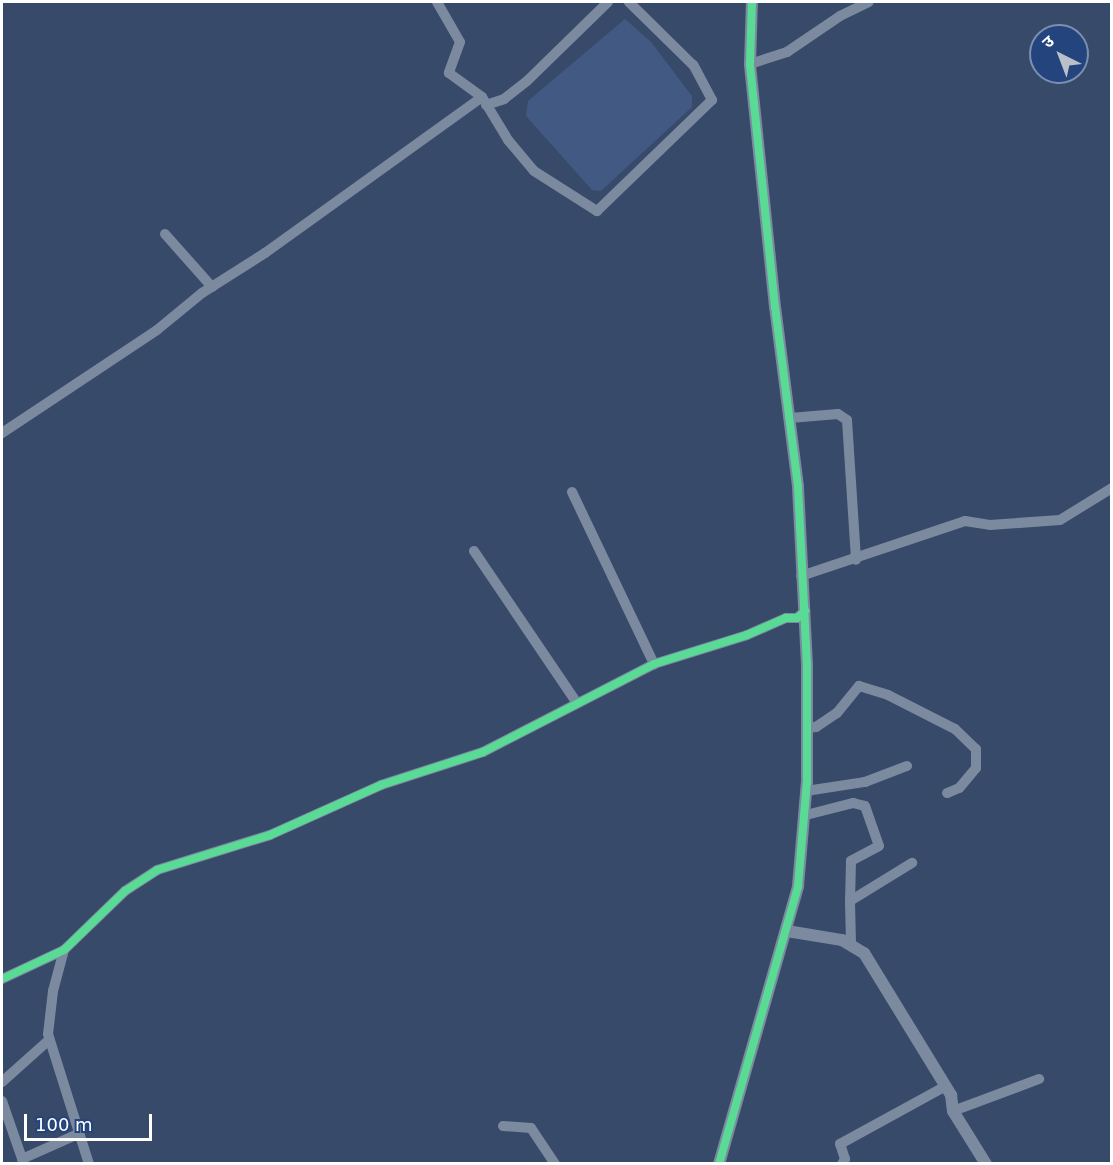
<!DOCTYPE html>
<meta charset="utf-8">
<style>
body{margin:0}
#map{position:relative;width:1113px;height:1165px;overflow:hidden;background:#374a69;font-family:"DejaVu Sans","Noto Sans Devanagari",sans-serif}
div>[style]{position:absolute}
.water>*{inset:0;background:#425a83}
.minor>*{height:10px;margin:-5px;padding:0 5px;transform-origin:5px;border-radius:5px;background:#7c8aa0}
.tertiary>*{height:12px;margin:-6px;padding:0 6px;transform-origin:6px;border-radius:6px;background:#7c8aa0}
.cycleway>*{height:8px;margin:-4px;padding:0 4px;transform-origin:4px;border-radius:4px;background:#5adb95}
span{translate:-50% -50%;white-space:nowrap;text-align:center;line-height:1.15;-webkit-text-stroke:5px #23447d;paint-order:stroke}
.frame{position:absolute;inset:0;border:3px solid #fff;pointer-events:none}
.north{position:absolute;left:1029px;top:24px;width:60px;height:60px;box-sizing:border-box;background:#23447d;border:2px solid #7b8fb1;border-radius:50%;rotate:318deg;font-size:16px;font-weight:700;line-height:24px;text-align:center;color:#fff}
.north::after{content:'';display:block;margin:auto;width:21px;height:27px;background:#b9c0ca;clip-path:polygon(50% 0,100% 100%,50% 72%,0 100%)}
.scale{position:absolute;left:24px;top:1114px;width:128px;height:27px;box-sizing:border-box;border:3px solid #fff;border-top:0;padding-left:8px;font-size:18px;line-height:21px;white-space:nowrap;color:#fff;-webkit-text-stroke:4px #23447d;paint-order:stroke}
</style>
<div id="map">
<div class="water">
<div style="clip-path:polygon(625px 19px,651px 42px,692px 96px,692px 107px,601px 191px,592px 190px,526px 116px,528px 101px)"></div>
</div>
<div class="minor">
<div style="left:437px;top:2px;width:46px;rotate:60.1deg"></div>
<div style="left:460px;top:42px;width:33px;rotate:110deg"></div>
<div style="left:449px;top:73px;width:41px;rotate:36deg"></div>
<div style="left:482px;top:97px;width:50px;rotate:58.8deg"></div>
<div style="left:508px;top:140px;width:40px;rotate:50deg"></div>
<div style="left:534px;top:171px;width:75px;rotate:32.4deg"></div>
<div style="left:597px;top:211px;width:160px;rotate:-44deg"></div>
<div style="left:712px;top:100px;width:40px;rotate:-118deg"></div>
<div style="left:693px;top:65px;width:90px;rotate:-135.5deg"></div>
<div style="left:750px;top:64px;width:39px;rotate:-18deg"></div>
<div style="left:787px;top:52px;width:64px;rotate:-34.2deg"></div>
<div style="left:840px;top:16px;width:32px;rotate:-26deg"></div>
<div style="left:486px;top:105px;width:19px;rotate:-18deg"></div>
<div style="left:504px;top:99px;width:29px;rotate:-38deg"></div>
<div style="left:527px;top:81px;width:113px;rotate:-44.3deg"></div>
<div style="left:165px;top:234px;width:71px;rotate:48.4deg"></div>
<div style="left:790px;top:418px;width:48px;rotate:-4.8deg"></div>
<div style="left:838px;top:414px;width:11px;rotate:34deg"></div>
<div style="left:847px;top:420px;width:140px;rotate:86.3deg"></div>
<div style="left:2px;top:433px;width:186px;rotate:-33.6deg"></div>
<div style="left:157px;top:330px;width:58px;rotate:-39.4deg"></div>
<div style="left:202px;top:293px;width:75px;rotate:-32.4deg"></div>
<div style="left:265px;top:253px;width:267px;rotate:-35.7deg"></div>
<div style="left:572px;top:492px;width:191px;rotate:64.5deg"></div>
<div style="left:474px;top:551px;width:184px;rotate:55.9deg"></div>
<div style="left:801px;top:576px;width:173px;rotate:-18.5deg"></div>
<div style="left:965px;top:521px;width:25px;rotate:9deg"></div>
<div style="left:990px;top:525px;width:70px;rotate:-4.1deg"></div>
<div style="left:1060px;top:520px;width:61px;rotate:-31.6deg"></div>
<div style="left:807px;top:728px;width:9px;rotate:-6deg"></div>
<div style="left:816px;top:727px;width:25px;rotate:-34deg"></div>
<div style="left:837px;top:713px;width:35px;rotate:-51deg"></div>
<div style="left:859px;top:686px;width:30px;rotate:17deg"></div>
<div style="left:888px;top:695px;width:75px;rotate:26.9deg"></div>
<div style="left:955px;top:729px;width:29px;rotate:44deg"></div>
<div style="left:976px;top:749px;width:19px;rotate:90deg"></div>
<div style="left:976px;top:768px;width:26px;rotate:130deg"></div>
<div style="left:959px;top:788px;width:13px;rotate:157deg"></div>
<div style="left:806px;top:791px;width:60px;rotate:-8.7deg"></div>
<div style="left:865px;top:782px;width:45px;rotate:-20.9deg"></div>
<div style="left:806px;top:815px;width:49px;rotate:-14.3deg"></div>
<div style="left:853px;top:803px;width:12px;rotate:14deg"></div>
<div style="left:865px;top:806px;width:42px;rotate:70.7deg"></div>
<div style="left:879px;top:846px;width:32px;rotate:152deg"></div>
<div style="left:851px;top:861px;width:40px;rotate:91.4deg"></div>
<div style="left:851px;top:943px;width:42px;rotate:-91.4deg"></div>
<div style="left:850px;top:901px;width:73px;rotate:-31.5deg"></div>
<div style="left:64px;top:950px;width:42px;rotate:105deg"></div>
<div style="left:53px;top:991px;width:43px;rotate:96.6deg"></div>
<div style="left:48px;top:1034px;width:136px;rotate:72.5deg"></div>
<div style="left:2px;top:979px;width:68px;rotate:-25.1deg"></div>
<div style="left:64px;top:950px;width:85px;rotate:-44deg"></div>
<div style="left:125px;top:891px;width:38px;rotate:-33deg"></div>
<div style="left:157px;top:870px;width:118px;rotate:-17.2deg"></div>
<div style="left:270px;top:835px;width:122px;rotate:-24.2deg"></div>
<div style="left:381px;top:785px;width:107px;rotate:-17.9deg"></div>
<div style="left:483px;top:752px;width:192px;rotate:-27.2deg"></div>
<div style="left:654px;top:664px;width:97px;rotate:-17.3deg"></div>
<div style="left:747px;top:635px;width:43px;rotate:-23.6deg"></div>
<div style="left:786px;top:618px;width:11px"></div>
<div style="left:797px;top:618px;width:11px;rotate:-41deg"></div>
<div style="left:2px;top:1082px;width:63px;rotate:-41.8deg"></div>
<div style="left:2px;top:1101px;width:67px;rotate:70.8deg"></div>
<div style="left:953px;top:1111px;width:92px;rotate:-20.4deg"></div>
<div style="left:503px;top:1126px;width:28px;rotate:4deg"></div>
<div style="left:531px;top:1128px;width:43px;rotate:56.3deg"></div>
<div style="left:22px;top:1159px;width:61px;rotate:-24.1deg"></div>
<div style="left:842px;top:1164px;width:6px;rotate:-59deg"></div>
<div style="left:845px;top:1159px;width:16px;rotate:-108deg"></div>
<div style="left:840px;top:1144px;width:121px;rotate:-28.7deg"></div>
</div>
<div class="tertiary">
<div style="left:787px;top:931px;width:56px;rotate:9.3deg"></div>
<div style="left:842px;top:940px;width:26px;rotate:31deg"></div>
<div style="left:864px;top:953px;width:167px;rotate:58.5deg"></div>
<div style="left:951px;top:1095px;width:16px;rotate:83deg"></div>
<div style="left:953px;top:1111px;width:62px;rotate:58.1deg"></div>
<div style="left:719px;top:1164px;width:289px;rotate:-74.1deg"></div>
<div style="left:798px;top:886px;width:104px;rotate:-85.1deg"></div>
<div style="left:807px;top:782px;width:117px;rotate:-90deg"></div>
<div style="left:807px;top:665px;width:179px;rotate:-92.9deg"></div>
<div style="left:798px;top:486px;width:180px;rotate:-97.3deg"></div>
<div style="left:775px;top:307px;width:244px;rotate:-95.9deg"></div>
<div style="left:750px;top:64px;width:62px;rotate:-88.2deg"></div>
</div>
<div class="cycleway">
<div style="left:2px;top:979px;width:68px;rotate:-25.1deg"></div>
<div style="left:64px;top:950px;width:85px;rotate:-44deg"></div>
<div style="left:125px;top:891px;width:38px;rotate:-33deg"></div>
<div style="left:157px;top:870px;width:118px;rotate:-17.2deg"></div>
<div style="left:270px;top:835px;width:122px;rotate:-24.2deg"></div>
<div style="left:381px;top:785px;width:107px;rotate:-17.9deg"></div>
<div style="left:483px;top:752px;width:192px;rotate:-27.2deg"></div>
<div style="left:654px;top:664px;width:97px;rotate:-17.3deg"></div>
<div style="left:747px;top:635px;width:43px;rotate:-23.6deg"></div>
<div style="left:786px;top:618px;width:11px"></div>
<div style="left:797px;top:618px;width:11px;rotate:-41deg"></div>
<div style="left:719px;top:1164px;width:289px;rotate:-74.1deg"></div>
<div style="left:798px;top:886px;width:104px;rotate:-85.1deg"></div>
<div style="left:807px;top:782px;width:117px;rotate:-90deg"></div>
<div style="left:807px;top:665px;width:179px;rotate:-92.9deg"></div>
<div style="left:798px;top:486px;width:180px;rotate:-97.3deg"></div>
<div style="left:775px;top:307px;width:244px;rotate:-95.9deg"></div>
<div style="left:750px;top:64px;width:62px;rotate:-88.2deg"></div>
</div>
<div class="frame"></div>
<div class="north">उ</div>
<div class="scale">100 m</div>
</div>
